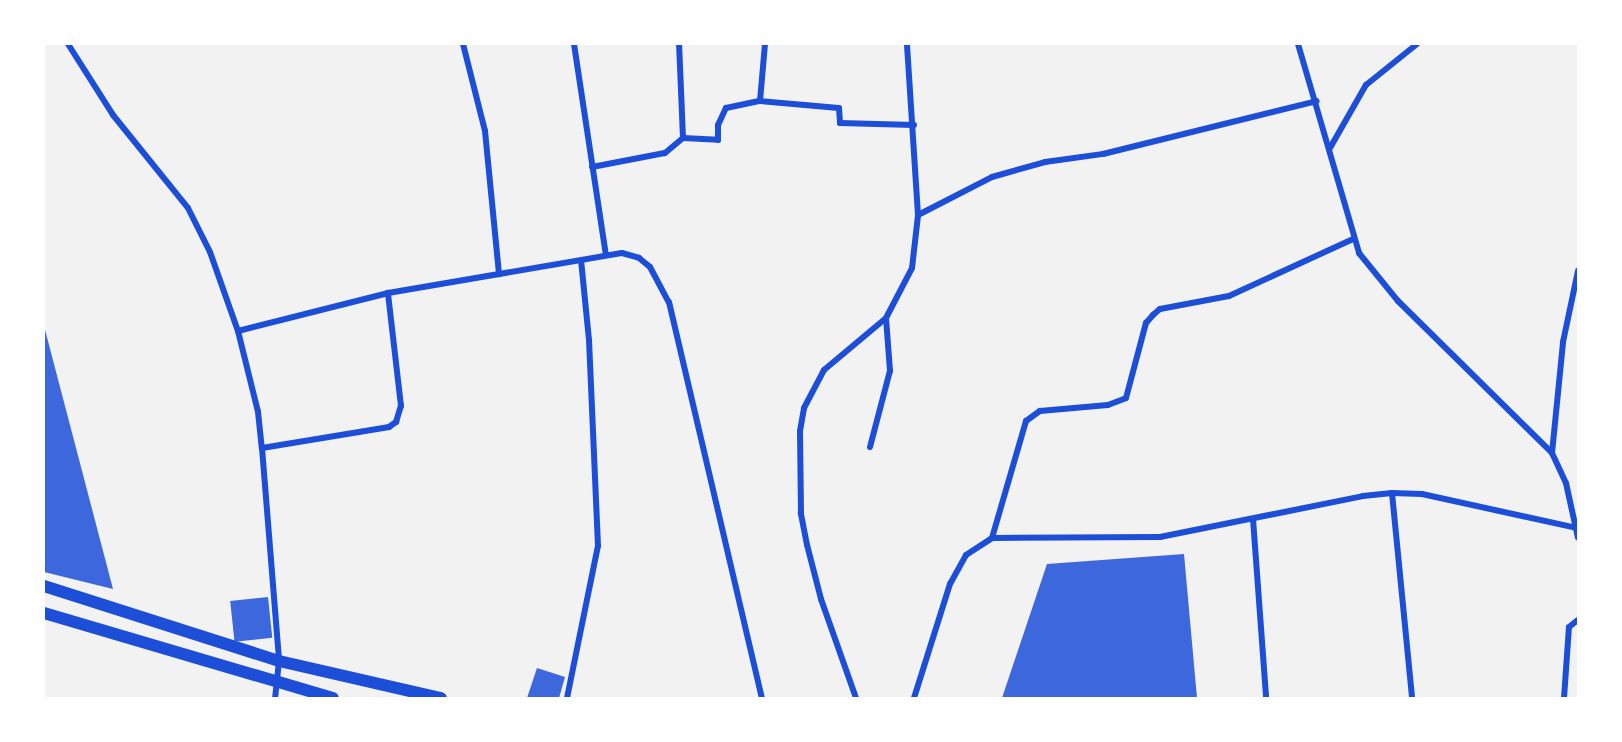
<!DOCTYPE html>
<style>
body{margin:0}
#map{position:relative;width:1622px;height:742px;overflow:hidden;background:#f2f2f2;font-family:"Fira Sans Condensed",sans-serif}
div>[style]{position:absolute}
.building>*{inset:0;background:#3d67dc;transform-origin:0 0}
.minor>*{height:6px;margin:-3px;padding:0 3px;transform-origin:3px;border-radius:3px;background:#1d4ed8}
.secondary>*{height:12px;margin:-6px;padding:0 6px;transform-origin:6px;border-radius:6px;background:#1d4ed8}
span{translate:-50% -50%;white-space:nowrap;text-align:center;line-height:1.15;-webkit-text-stroke:4.5px #fff;paint-order:stroke}
.frame{position:absolute;inset:0;border:45px solid #fff;pointer-events:none}
</style>
<div id="map">
<div class="building">
<div style="clip-path:polygon(44px 326px,113px 589px,44px 572px)"></div>
<div style="clip-path:polygon(1184px 554px,1197px 698px,1002px 698px,1047px 564px)"></div>
<div style="left:268px;top:597px;width:41px;height:38px;rotate:84deg"></div>
<div style="clip-path:polygon(537px 668px,565px 677px,559px 698px,527px 698px)"></div>
</div>
<div class="minor">
<div style="left:68px;top:44px;width:84px;rotate:57.6deg"></div>
<div style="left:113px;top:115px;width:119px;rotate:51.1deg"></div>
<div style="left:188px;top:208px;width:49px;rotate:63.4deg"></div>
<div style="left:210px;top:252px;width:84px;rotate:70.5deg"></div>
<div style="left:238px;top:331px;width:83px;rotate:76.1deg"></div>
<div style="left:258px;top:412px;width:36px;rotate:84deg"></div>
<div style="left:262px;top:448px;width:214px;rotate:85.4deg"></div>
<div style="left:279px;top:661px;width:37px;rotate:96deg"></div>
<div style="left:463px;top:44px;width:90px;rotate:75.8deg"></div>
<div style="left:485px;top:131px;width:144px;rotate:84.4deg"></div>
<div style="left:574px;top:44px;width:213px;rotate:81.4deg"></div>
<div style="left:1298px;top:44px;width:218px;rotate:73.7deg"></div>
<div style="left:1359px;top:253px;width:62px;rotate:50.9deg"></div>
<div style="left:1398px;top:301px;width:216px;rotate:44.6deg"></div>
<div style="left:1552px;top:453px;width:33px;rotate:65deg"></div>
<div style="left:1566px;top:483px;width:56px;rotate:77.7deg"></div>
<div style="left:760px;top:101px;width:79px;rotate:5.1deg"></div>
<div style="left:839px;top:108px;width:15px;rotate:86deg"></div>
<div style="left:840px;top:123px;width:74px;rotate:1.5deg"></div>
<div style="left:683px;top:138px;width:35px;rotate:3deg"></div>
<div style="left:718px;top:140px;width:15px;rotate:-90deg"></div>
<div style="left:718px;top:125px;width:19px;rotate:-65deg"></div>
<div style="left:726px;top:108px;width:35px;rotate:-12deg"></div>
<div style="left:760px;top:101px;width:57px;rotate:-85deg"></div>
<div style="left:1330px;top:148px;width:73px;rotate:-60.3deg"></div>
<div style="left:1366px;top:85px;width:65px;rotate:-38.8deg"></div>
<div style="left:592px;top:167px;width:74px;rotate:-10.9deg"></div>
<div style="left:665px;top:153px;width:23px;rotate:-40deg"></div>
<div style="left:683px;top:138px;width:94px;rotate:-92.4deg"></div>
<div style="left:918px;top:215px;width:83px;rotate:-27.2deg"></div>
<div style="left:992px;top:177px;width:55px;rotate:-15.8deg"></div>
<div style="left:1045px;top:162px;width:59px;rotate:-7.9deg"></div>
<div style="left:1103px;top:154px;width:220px;rotate:-13.9deg"></div>
<div style="left:238px;top:331px;width:155px;rotate:-14.2deg"></div>
<div style="left:388px;top:293px;width:237px;rotate:-9.7deg"></div>
<div style="left:622px;top:253px;width:18px;rotate:16deg"></div>
<div style="left:639px;top:258px;width:14px;rotate:39deg"></div>
<div style="left:650px;top:267px;width:40px;rotate:62deg"></div>
<div style="left:669px;top:302px;width:407px;rotate:76.8deg"></div>
<div style="left:870px;top:447px;width:79px;rotate:-75.3deg"></div>
<div style="left:890px;top:371px;width:53px;rotate:-94.3deg"></div>
<div style="left:262px;top:448px;width:129px;rotate:-9.4deg"></div>
<div style="left:389px;top:427px;width:9px;rotate:-36deg"></div>
<div style="left:396px;top:422px;width:17px;rotate:-73deg"></div>
<div style="left:401px;top:406px;width:114px;rotate:-96.6deg"></div>
<div style="left:1552px;top:453px;width:112px;rotate:-84.3deg"></div>
<div style="left:1563px;top:342px;width:73px;rotate:-78.1deg"></div>
<div style="left:1392px;top:493px;width:206px;rotate:84.4deg"></div>
<div style="left:1253px;top:519px;width:179px;rotate:85.8deg"></div>
<div style="left:992px;top:538px;width:122px;rotate:-73.8deg"></div>
<div style="left:1026px;top:421px;width:17px;rotate:-36deg"></div>
<div style="left:1040px;top:411px;width:68px;rotate:-5deg"></div>
<div style="left:1108px;top:405px;width:19px;rotate:-21deg"></div>
<div style="left:1126px;top:398px;width:78px;rotate:-75.1deg"></div>
<div style="left:1146px;top:323px;width:11px;rotate:-49deg"></div>
<div style="left:1153px;top:315px;width:9px;rotate:-41deg"></div>
<div style="left:1160px;top:309px;width:70px;rotate:-10.7deg"></div>
<div style="left:1229px;top:296px;width:136px;rotate:-24.7deg"></div>
<div style="left:567px;top:698px;width:155px;rotate:-78.5deg"></div>
<div style="left:598px;top:546px;width:206px;rotate:-92.5deg"></div>
<div style="left:589px;top:340px;width:80px;rotate:-95.7deg"></div>
<div style="left:856px;top:698px;width:105px;rotate:-109.5deg"></div>
<div style="left:821px;top:599px;width:56px;rotate:-104.5deg"></div>
<div style="left:807px;top:545px;width:33px;rotate:-101deg"></div>
<div style="left:801px;top:513px;width:82px;rotate:-90.7deg"></div>
<div style="left:800px;top:431px;width:23px;rotate:-80deg"></div>
<div style="left:804px;top:408px;width:43px;rotate:-62.2deg"></div>
<div style="left:824px;top:370px;width:81px;rotate:-40deg"></div>
<div style="left:886px;top:318px;width:56px;rotate:-62.5deg"></div>
<div style="left:912px;top:268px;width:53px;rotate:-83.5deg"></div>
<div style="left:918px;top:215px;width:171px;rotate:-93.7deg"></div>
<div style="left:914px;top:698px;width:120px;rotate:-72.5deg"></div>
<div style="left:950px;top:584px;width:33px;rotate:-61deg"></div>
<div style="left:966px;top:555px;width:31px;rotate:-33deg"></div>
<div style="left:992px;top:538px;width:168px;rotate:-0.3deg"></div>
<div style="left:1160px;top:537px;width:207px;rotate:-11.4deg"></div>
<div style="left:1363px;top:496px;width:29px;rotate:-6deg"></div>
<div style="left:1392px;top:493px;width:30px;rotate:2deg"></div>
<div style="left:1422px;top:494px;width:158px;rotate:12.4deg"></div>
<div style="left:1564px;top:698px;width:71px;rotate:-86deg"></div>
<div style="left:1569px;top:627px;width:11px;rotate:-38deg"></div>
</div>
<div class="secondary">
<div style="left:44px;top:586px;width:247px;rotate:17.7deg"></div>
<div style="left:279px;top:661px;width:166px;rotate:12.9deg"></div>
<div style="left:44px;top:613px;width:301px;rotate:16.4deg"></div>
</div>
<div class="frame"></div>
</div>
